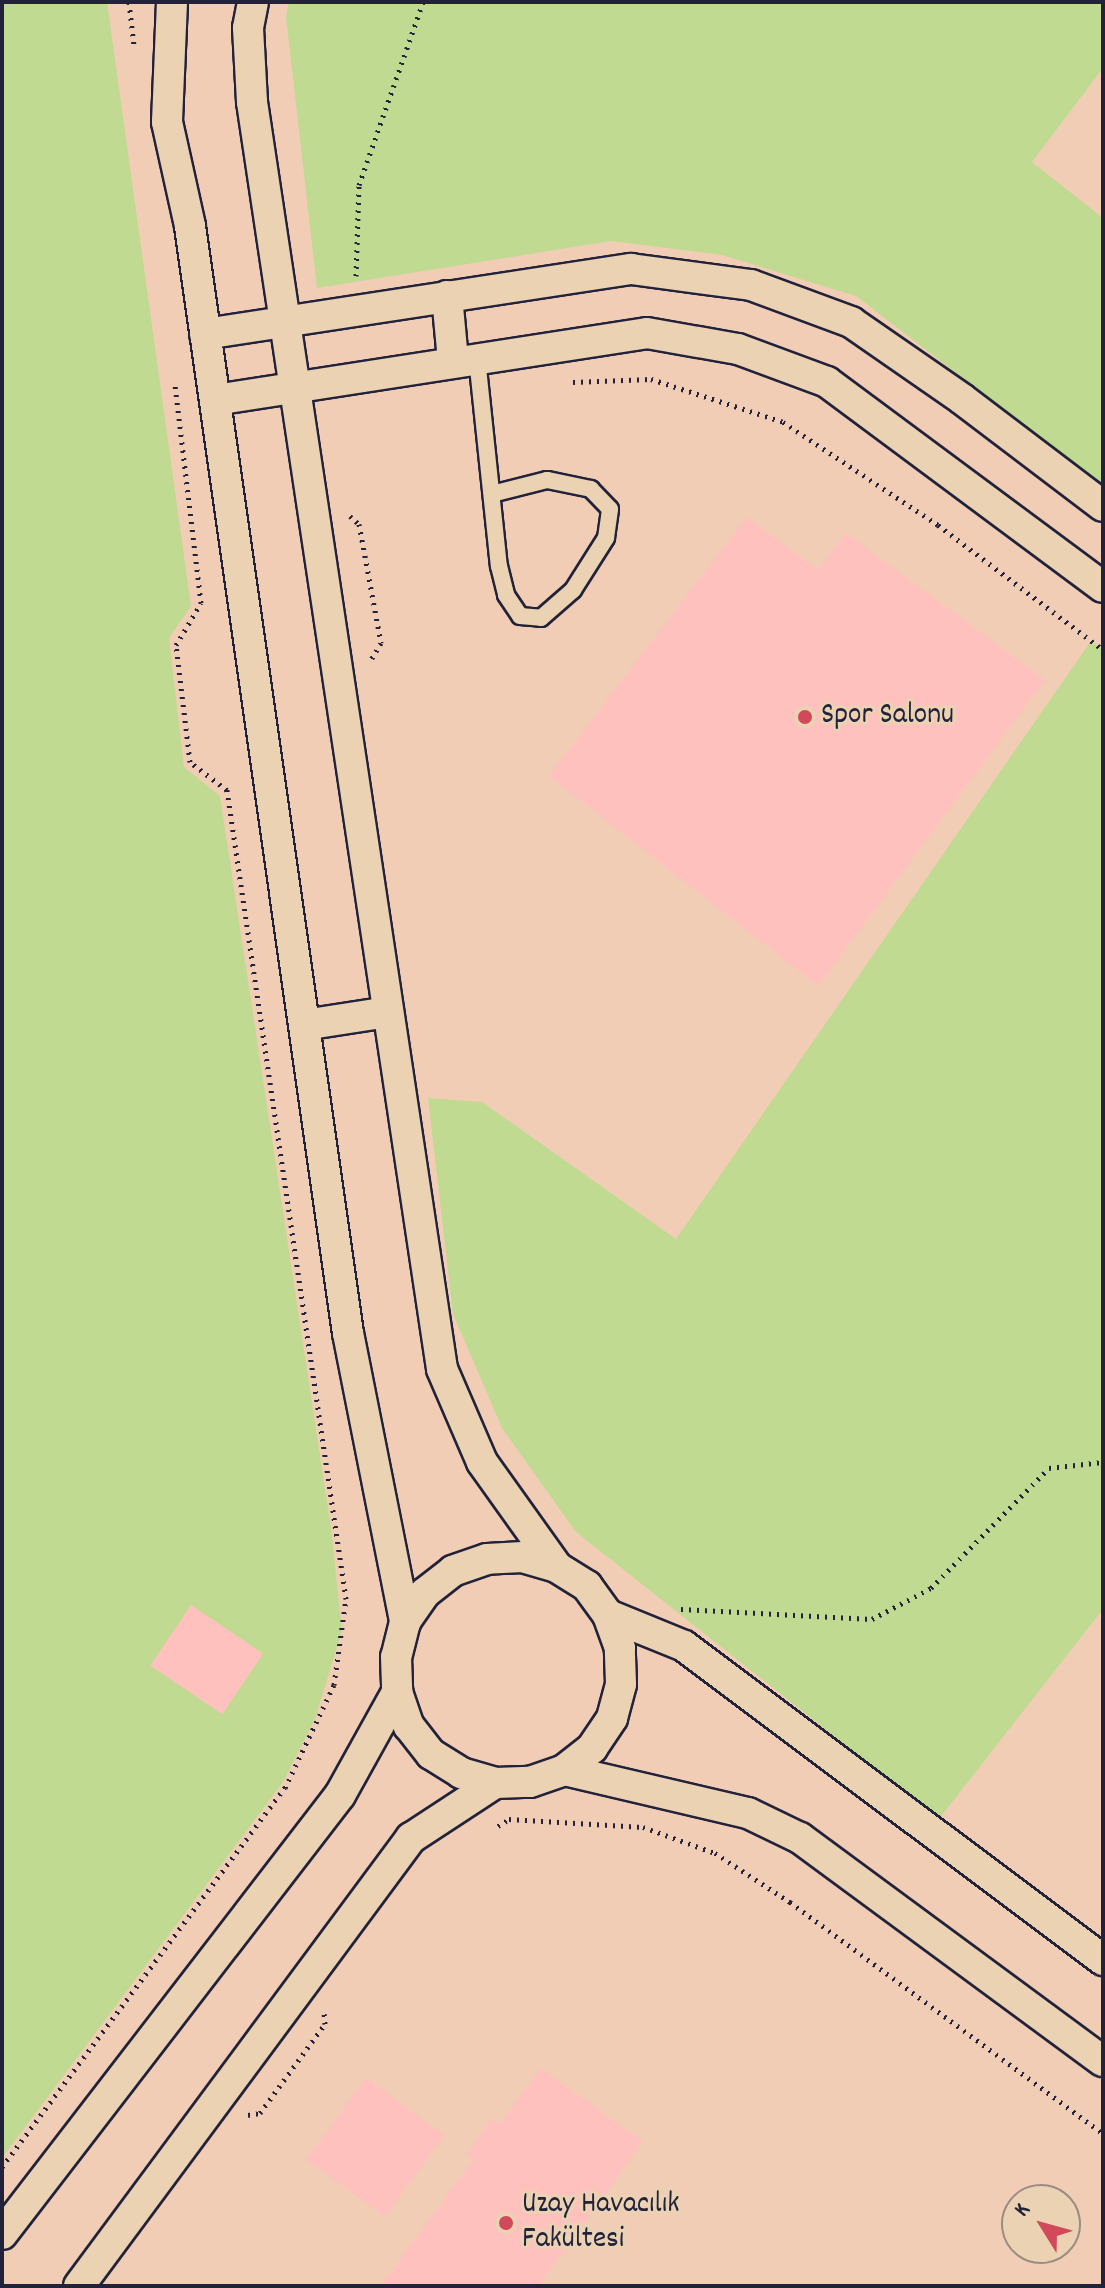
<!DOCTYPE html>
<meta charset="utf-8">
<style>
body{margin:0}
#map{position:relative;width:1105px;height:2288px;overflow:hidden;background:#ebd2b3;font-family:Dekko,sans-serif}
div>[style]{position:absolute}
.built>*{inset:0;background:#f1cdb6}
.green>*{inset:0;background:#c0da91}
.building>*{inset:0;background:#fec1bd;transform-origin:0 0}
.path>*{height:5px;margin-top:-2.5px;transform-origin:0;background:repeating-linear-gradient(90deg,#22223b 0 2px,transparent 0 8px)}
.roads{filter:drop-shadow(2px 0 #22223b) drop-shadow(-2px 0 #22223b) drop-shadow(0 2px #22223b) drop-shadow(0 -2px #22223b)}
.lane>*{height:16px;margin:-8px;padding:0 8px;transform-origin:8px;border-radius:8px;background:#ebd2b3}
.street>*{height:30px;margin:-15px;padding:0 15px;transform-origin:15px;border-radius:15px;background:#ebd2b3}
.dots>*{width:22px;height:22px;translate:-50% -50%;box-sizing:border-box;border:4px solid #ebd2b3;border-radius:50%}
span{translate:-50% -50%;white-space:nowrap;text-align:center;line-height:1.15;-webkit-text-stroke:6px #ebd2b3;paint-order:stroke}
.poi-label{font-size:30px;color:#22223b}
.left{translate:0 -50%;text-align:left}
.frame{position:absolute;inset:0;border:4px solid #22223b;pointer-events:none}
.north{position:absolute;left:1001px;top:2184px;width:80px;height:80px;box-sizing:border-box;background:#ebd2b3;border:2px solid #9b8c83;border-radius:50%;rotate:307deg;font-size:22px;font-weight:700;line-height:32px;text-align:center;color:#22223b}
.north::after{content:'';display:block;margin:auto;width:28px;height:36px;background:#d1495b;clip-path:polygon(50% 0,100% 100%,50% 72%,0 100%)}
</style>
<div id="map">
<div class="built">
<div style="clip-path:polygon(evenodd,2px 2px,1103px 2px,1103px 2286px,2px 2286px,2px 2px,1017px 2200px,1065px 2200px,1065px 2248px,1017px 2248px,1017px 2200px)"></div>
</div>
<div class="green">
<div style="clip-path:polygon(2px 2px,107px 2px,191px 606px,169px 638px,184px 767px,220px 796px,331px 1528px,342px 1631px,315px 1719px,283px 1782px,2px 2158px)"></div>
<div style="clip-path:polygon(289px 2px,1103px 2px,1103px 68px,1032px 162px,1103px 218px,1103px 486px,856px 296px,722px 255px,611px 241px,317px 288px,286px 17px)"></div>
<div style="clip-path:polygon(1091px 641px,1103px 650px,1103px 1609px,939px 1819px,576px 1532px,502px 1428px,453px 1314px,428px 1098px,482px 1102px,676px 1239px)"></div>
</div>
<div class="building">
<div style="clip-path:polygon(747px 517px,818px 570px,846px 533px,1045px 680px,818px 986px,549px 776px)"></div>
<div style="left:191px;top:1605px;width:87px;height:73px;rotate:34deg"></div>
<div style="clip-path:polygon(541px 2068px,643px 2142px,538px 2286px,381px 2286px,474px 2159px,467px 2154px,492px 2119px,500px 2124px)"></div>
<div style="left:366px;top:2078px;width:97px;height:101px;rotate:36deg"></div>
</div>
<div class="path">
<div style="left:129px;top:2px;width:43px;rotate:83.4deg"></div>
<div style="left:356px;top:276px;width:91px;rotate:-88.1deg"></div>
<div style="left:359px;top:185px;width:194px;rotate:-70.7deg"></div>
<div style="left:573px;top:382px;width:78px;rotate:-2.2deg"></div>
<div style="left:651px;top:379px;width:139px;rotate:18deg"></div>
<div style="left:783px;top:422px;width:186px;rotate:33.6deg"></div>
<div style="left:938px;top:525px;width:207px;rotate:37.1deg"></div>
<div style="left:350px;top:516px;width:12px;rotate:42deg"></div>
<div style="left:359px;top:524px;width:121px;rotate:79.5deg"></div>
<div style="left:381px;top:643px;width:21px;rotate:121deg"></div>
<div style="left:681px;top:1609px;width:191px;rotate:3deg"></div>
<div style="left:872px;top:1619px;width:67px;rotate:-27.7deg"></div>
<div style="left:931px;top:1588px;width:168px;rotate:-45.5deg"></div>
<div style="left:1049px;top:1468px;width:54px;rotate:-6.3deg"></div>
<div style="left:498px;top:1826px;width:13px;rotate:-32deg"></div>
<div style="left:509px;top:1819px;width:134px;rotate:3.4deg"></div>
<div style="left:643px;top:1827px;width:77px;rotate:19.9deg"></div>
<div style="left:715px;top:1853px;width:90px;rotate:33.2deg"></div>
<div style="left:790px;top:1902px;width:390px;rotate:36.5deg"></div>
<div style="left:248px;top:2115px;width:12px;rotate:-9deg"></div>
<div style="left:260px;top:2113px;width:110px;rotate:-53.9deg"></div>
<div style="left:325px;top:2024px;width:11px;rotate:-95deg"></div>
<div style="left:2px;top:2167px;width:473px;rotate:-53.3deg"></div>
<div style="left:285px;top:1788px;width:114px;rotate:-64.6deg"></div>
<div style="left:334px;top:1685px;width:87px;rotate:-82.1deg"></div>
<div style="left:346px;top:1599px;width:818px;rotate:-98.37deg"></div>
<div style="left:227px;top:790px;width:46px;rotate:-142.9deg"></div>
<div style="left:190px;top:762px;width:118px;rotate:-96.8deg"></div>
<div style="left:176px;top:645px;width:49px;rotate:-59.2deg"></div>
<div style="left:201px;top:603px;width:221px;rotate:-96.8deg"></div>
</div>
<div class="roads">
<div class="lane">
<div style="left:477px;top:358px;width:209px;rotate:84deg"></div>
<div style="left:499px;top:566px;width:30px;rotate:76deg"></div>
<div style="left:506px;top:595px;width:25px;rotate:56deg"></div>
<div style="left:520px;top:616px;width:21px;rotate:5deg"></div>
<div style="left:541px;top:618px;width:43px;rotate:-41.2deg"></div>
<div style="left:573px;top:590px;width:62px;rotate:-57.6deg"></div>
<div style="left:606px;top:538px;width:29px;rotate:-82deg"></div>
<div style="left:610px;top:509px;width:28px;rotate:-134deg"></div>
<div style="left:591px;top:489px;width:45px;rotate:-168.4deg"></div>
<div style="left:547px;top:480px;width:57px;rotate:165.7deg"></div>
</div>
<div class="street">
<div style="left:172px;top:2px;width:120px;rotate:92.4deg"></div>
<div style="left:167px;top:122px;width:107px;rotate:77.5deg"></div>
<div style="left:190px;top:226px;width:1118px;rotate:81.88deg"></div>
<div style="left:348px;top:1333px;width:295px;rotate:78.8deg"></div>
<div style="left:405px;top:1622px;width:36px;rotate:104deg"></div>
<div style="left:396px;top:1657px;width:35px;rotate:88deg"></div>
<div style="left:397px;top:1692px;width:36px;rotate:71deg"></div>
<div style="left:409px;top:1726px;width:36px;rotate:52deg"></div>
<div style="left:431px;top:1754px;width:36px;rotate:32deg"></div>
<div style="left:461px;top:1773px;width:35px;rotate:16deg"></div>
<div style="left:495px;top:1783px;width:35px;rotate:-2deg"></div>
<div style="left:530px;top:1782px;width:36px;rotate:-19deg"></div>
<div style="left:564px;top:1770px;width:36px;rotate:-38deg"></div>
<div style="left:592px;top:1748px;width:36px;rotate:-56deg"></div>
<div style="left:612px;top:1718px;width:35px;rotate:-75deg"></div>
<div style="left:621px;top:1684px;width:36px;rotate:-92deg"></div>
<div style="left:620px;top:1648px;width:35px;rotate:-110deg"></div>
<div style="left:608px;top:1615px;width:36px;rotate:-126deg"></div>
<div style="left:587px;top:1586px;width:36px;rotate:-148deg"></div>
<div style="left:557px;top:1567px;width:35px;rotate:-164deg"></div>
<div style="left:523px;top:1557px;width:36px;rotate:177deg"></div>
<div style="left:487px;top:1559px;width:36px;rotate:161deg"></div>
<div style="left:453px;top:1571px;width:36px;rotate:142deg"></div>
<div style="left:425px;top:1593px;width:35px;rotate:125deg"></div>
<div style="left:253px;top:2px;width:26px;rotate:101deg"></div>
<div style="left:248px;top:28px;width:74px;rotate:86.9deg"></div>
<div style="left:252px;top:102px;width:1281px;rotate:81.47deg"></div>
<div style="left:442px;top:1369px;width:101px;rotate:66.7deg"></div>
<div style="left:482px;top:1462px;width:129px;rotate:54.5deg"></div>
<div style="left:447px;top:296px;width:65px;rotate:84.7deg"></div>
<div style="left:205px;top:334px;width:431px;rotate:-8.7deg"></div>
<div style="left:631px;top:269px;width:121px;rotate:7.6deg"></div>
<div style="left:751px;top:285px;width:107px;rotate:20.3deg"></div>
<div style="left:851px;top:322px;width:135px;rotate:34.7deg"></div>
<div style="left:962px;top:399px;width:177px;rotate:37.2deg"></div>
<div style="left:215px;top:400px;width:437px;rotate:-8.8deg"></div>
<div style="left:647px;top:333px;width:92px;rotate:10deg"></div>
<div style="left:738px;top:349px;width:95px;rotate:20.3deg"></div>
<div style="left:827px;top:382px;width:344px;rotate:36.6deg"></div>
<div style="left:304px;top:1025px;width:85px;rotate:-8.8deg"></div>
<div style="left:608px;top:1615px;width:82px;rotate:22.2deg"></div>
<div style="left:684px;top:1646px;width:524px;rotate:36.85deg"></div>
<div style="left:564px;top:1770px;width:189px;rotate:13.2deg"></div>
<div style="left:748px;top:1813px;width:58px;rotate:25.7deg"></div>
<div style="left:800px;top:1838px;width:376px;rotate:36.4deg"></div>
<div style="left:2px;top:2234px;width:554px;rotate:-52.41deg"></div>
<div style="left:340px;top:1795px;width:118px;rotate:-61deg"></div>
<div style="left:79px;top:2286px;width:558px;rotate:-53.46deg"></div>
<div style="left:411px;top:1838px;width:100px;rotate:-33.2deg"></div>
</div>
</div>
<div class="dots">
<div style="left:805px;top:717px;background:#d1495b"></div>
<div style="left:506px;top:2223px;background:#d1495b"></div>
</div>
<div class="poi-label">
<span class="left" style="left:821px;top:717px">Spor Salonu</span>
<span class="left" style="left:522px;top:2223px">Uzay Havacılık<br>Fakültesi</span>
</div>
<div class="frame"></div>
<div class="north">K</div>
</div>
